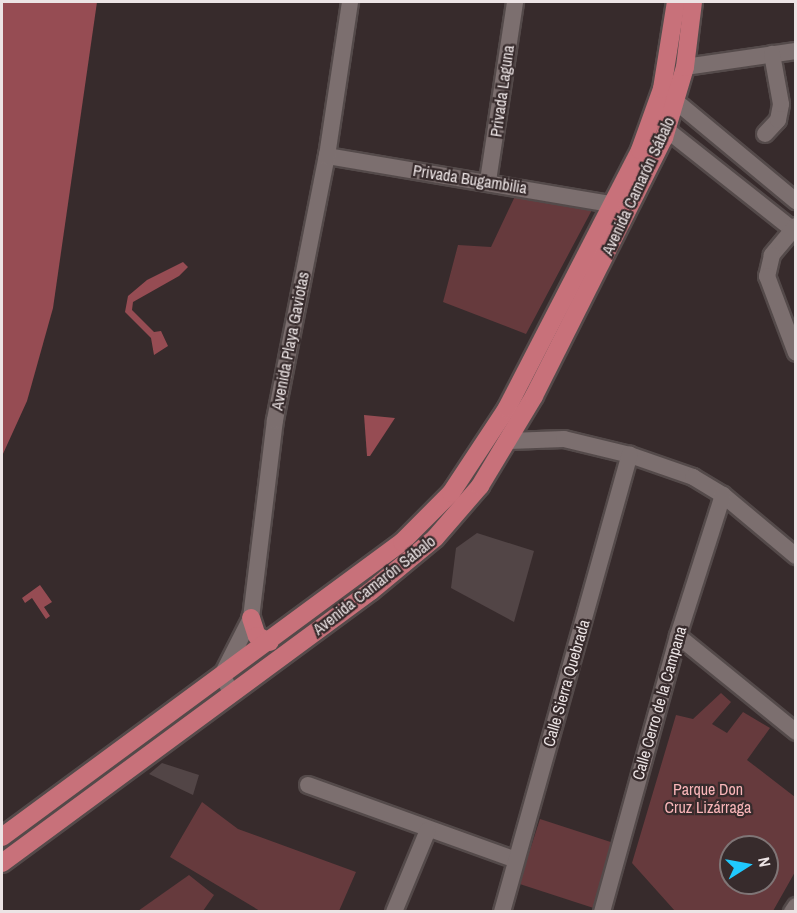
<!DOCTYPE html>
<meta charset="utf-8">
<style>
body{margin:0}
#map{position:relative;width:797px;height:913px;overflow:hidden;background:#372b2c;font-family:"Archivo Narrow",sans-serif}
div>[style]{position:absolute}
.green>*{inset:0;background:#663a3d;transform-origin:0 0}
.water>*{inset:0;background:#964c53}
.building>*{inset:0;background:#524546}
.roads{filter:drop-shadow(2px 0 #544a4a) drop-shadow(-2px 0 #544a4a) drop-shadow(0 2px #544a4a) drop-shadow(0 -2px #544a4a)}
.minor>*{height:16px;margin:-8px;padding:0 8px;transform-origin:8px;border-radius:8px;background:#7c6f6f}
.major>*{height:18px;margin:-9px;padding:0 9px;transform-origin:9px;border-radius:9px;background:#c8717a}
span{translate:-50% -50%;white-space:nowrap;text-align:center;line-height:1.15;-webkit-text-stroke:4.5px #372b2c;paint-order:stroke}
.street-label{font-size:16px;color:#ece4e5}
.park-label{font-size:16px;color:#f9b6b9}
.frame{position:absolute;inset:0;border:3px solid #ece4e5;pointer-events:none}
.north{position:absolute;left:719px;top:835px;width:60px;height:60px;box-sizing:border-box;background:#372b2c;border:2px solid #7f7576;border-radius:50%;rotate:79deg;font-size:16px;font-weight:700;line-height:24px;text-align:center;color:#ece4e5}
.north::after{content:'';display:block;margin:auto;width:21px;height:27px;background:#20c9fd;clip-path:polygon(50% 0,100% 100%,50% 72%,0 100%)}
</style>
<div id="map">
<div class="green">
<div style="clip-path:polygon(517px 192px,593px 208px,526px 334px,443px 302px,458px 245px,491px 247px)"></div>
<div style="clip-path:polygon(evenodd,721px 693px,731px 702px,712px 724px,727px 733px,743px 712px,770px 728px,747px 760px,795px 797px,795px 872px,773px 911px,675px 911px,632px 863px,676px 715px,693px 719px,721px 693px,731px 847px,767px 847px,767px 883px,731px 883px,731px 847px)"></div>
<div style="clip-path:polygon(201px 700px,202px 705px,2px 852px,2px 849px)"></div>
<div style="clip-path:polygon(202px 802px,238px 829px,356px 872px,339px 911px,260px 911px,170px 857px)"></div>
<div style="left:540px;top:819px;width:80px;height:68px;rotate:18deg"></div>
<div style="clip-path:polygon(189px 875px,214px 895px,203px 911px,138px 911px)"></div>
</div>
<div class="water">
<div style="clip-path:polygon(2px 2px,97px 2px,53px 308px,27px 401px,2px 456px)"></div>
<div style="clip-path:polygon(183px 262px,188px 267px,179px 276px,133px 302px,132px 310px,154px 332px,161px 331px,168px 346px,154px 355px,151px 338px,125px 312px,128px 296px,147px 280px)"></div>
<div style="clip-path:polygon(364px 415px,395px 418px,370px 456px,367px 456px)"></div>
<div style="clip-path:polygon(40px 585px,52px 602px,44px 607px,50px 616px,46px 619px,32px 598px,25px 603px,22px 598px)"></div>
</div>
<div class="building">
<div style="clip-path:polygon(477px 533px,534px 551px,514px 622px,451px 588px,456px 548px)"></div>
<div style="clip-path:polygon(162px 763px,199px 775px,193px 795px,149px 774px)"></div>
</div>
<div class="roads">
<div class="minor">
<div style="left:685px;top:67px;width:112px;rotate:-8.2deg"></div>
<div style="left:667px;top:94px;width:168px;rotate:39.7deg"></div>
<div style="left:657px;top:122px;width:177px;rotate:38.4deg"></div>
<div style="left:765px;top:134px;width:19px;rotate:-47deg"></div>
<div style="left:778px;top:120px;width:16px;rotate:-79deg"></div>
<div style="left:781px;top:104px;width:51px;rotate:-100.2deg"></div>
<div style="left:327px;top:156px;width:289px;rotate:9.6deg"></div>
<div style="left:488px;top:181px;width:181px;rotate:-81.4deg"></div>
<div style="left:796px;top:226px;width:38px;rotate:130deg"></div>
<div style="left:772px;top:255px;width:22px;rotate:103deg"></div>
<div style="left:767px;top:276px;width:82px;rotate:69.4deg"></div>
<div style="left:509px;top:441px;width:55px;rotate:-2.1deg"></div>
<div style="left:564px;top:439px;width:68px;rotate:13.6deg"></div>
<div style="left:630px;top:455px;width:67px;rotate:19.2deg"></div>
<div style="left:693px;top:477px;width:35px;rotate:31deg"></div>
<div style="left:723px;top:495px;width:95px;rotate:39.9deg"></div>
<div style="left:678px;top:636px;width:152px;rotate:39.1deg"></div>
<div style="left:231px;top:692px;width:19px;rotate:-118deg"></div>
<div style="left:222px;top:675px;width:64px;rotate:-63deg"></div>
<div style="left:251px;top:618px;width:199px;rotate:-83.1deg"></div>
<div style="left:275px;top:420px;width:269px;rotate:-78.9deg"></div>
<div style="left:327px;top:156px;width:156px;rotate:-81.5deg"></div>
<div style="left:308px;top:785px;width:219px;rotate:19.8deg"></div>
<div style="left:394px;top:912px;width:89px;rotate:-67.5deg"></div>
<div style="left:502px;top:912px;width:475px;rotate:-74.4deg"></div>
<div style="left:602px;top:912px;width:286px;rotate:-74.6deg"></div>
<div style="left:678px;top:636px;width:148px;rotate:-72.3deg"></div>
<div style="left:792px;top:912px;width:7px;rotate:-56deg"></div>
</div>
<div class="major">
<div style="left:251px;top:618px;width:19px;rotate:72deg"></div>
<div style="left:257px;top:636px;width:14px;rotate:25deg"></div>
<div style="left:2px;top:837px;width:497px;rotate:-36.4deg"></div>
<div style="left:402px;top:542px;width:69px;rotate:-45deg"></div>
<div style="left:451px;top:493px;width:102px;rotate:-56.6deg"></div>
<div style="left:507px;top:408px;width:290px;rotate:-62.7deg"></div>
<div style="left:640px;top:150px;width:65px;rotate:-70.2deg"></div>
<div style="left:662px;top:89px;width:88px;rotate:-80.9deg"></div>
<div style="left:2px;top:863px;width:458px;rotate:-36.4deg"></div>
<div style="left:371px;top:591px;width:83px;rotate:-39.6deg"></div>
<div style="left:435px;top:538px;width:69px;rotate:-49.1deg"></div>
<div style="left:480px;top:486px;width:105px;rotate:-59deg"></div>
<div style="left:534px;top:396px;width:289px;rotate:-63.3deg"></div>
<div style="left:664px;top:138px;width:74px;rotate:-73.5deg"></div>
<div style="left:685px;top:67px;width:65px;rotate:-83deg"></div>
</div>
</div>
<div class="street-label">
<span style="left:502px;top:91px;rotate:-82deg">Privada Laguna</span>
<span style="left:470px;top:179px;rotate:9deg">Privada Bugambilia</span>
<span style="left:638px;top:186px;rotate:-65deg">Avenida Camarón Sábalo</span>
<span style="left:290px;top:341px;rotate:-79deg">Avenida Playa Gaviotas</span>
<span style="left:374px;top:585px;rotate:-38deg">Avenida Camarón Sábalo</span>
<span style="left:566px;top:683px;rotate:-74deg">Calle Sierra Quebrada</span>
<span style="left:659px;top:703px;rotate:-74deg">Calle Cerro de la Campana</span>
</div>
<div class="park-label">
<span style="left:708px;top:798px">Parque Don<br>Cruz Lizárraga</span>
</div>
<div class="frame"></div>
<div class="north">N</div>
</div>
